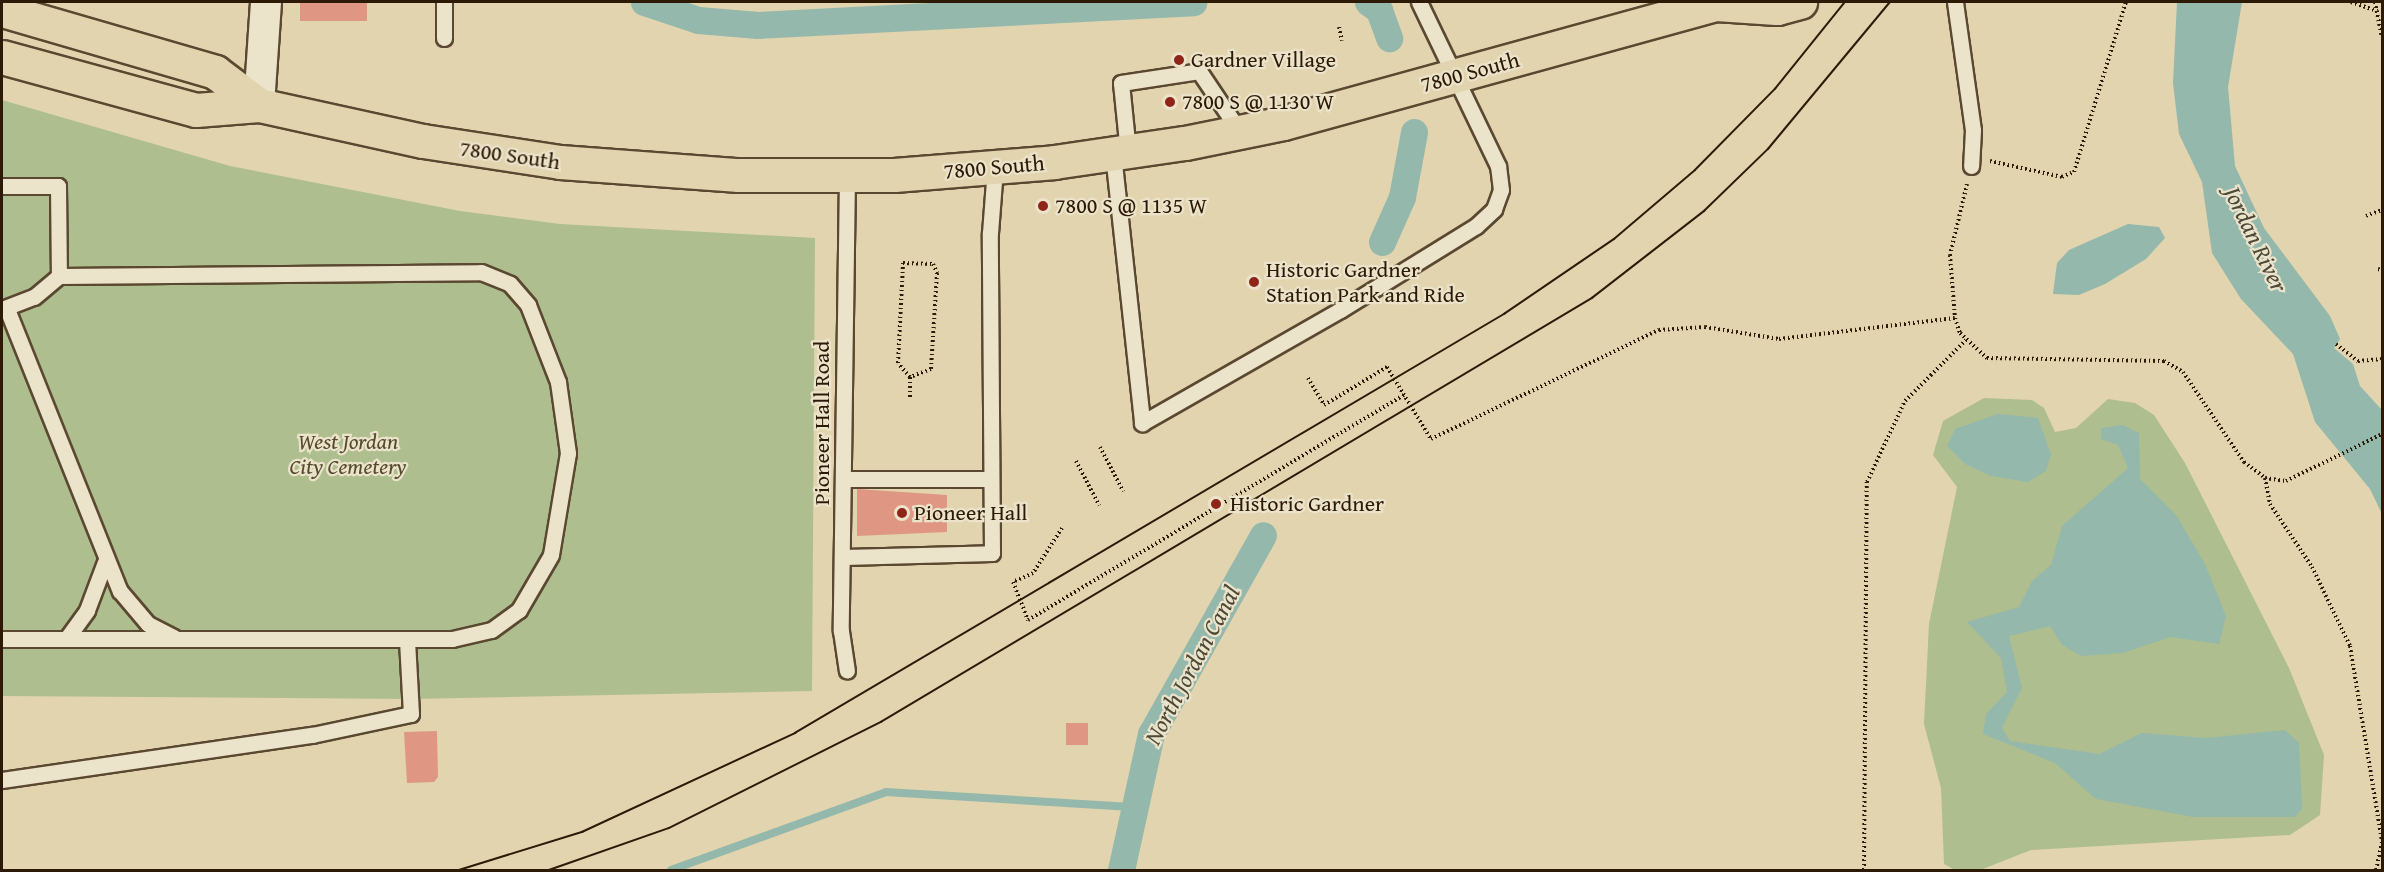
<!DOCTYPE html>
<style>
body{margin:0}
#map{position:relative;width:2384px;height:872px;overflow:hidden;background:#e1d4af;font-family:"Gentium Book Plus",serif}
div>[style]{position:absolute}
.green>*{inset:0;background:#aebe8f}
.water>*{inset:0;background:#94b8ab}
.stream>*{height:8px;margin:-4px;padding:0 4px;transform-origin:4px;border-radius:4px;background:#94b8ab}
.canal>*{height:27px;margin:-13.5px;padding:0 13.5px;transform-origin:13.5px;border-radius:13.5px;background:#94b8ab}
.building>*{inset:0;background:#df9784;transform-origin:0 0}
.path>*{height:4px;margin-top:-2px;transform-origin:0;background:repeating-linear-gradient(90deg,#2d1a06 0 1.5px,transparent 0 4.5px)}
.roads{filter:drop-shadow(2px 0 #5a4830) drop-shadow(-2px 0 #5a4830) drop-shadow(0 2px #5a4830) drop-shadow(0 -2px #5a4830)}
.lane>*{height:15px;margin:-7.5px;padding:0 7.5px;transform-origin:7.5px;border-radius:7.5px;background:#ece3cb}
.street>*{height:30px;margin:-15px;padding:0 15px;transform-origin:15px;border-radius:15px;background:#ece3cb}
.primary>*{height:33px;margin:-16.5px;padding:0 16.5px;transform-origin:16.5px;border-radius:16.5px;background:#e1d4af}
.tram>*{height:1.5px;margin:-0.75px;padding:0 0.75px;transform-origin:0.75px;border-radius:0.75px;background:#2d1a06}
.dots>*{width:16px;height:16px;translate:-50% -50%;box-sizing:border-box;border:3px solid #ece3cb;border-radius:50%}
span{translate:-50% -50%;white-space:nowrap;text-align:center;line-height:1.15;-webkit-text-stroke:4.5px #ece3cb;paint-order:stroke}
.poi-label{font-size:22px;color:#2d1a06}
.left{translate:0 -50%;text-align:left}
.street-label{font-size:22px;color:#2d1a06}
.park-label{font-size:22px;color:#544b2f;font-style:italic}
.water-label{font-size:24px;color:#4c4938;font-style:italic}
.frame{position:absolute;inset:0;border:3px solid #2d1a06;pointer-events:none}
</style>
<div id="map">
<div class="green">
<div style="clip-path:polygon(2px 100px,230px 166px,460px 211px,560px 224px,815px 238px,812px 691px,412px 699px,2px 696px)"></div>
<div style="clip-path:polygon(1984px 398px,2032px 400px,2044px 408px,2055px 432px,2076px 428px,2108px 399px,2135px 403px,2154px 415px,2185px 463px,2289px 668px,2324px 755px,2320px 815px,2290px 835px,2031px 850px,1980px 870px,1955px 870px,1944px 864px,1941px 788px,1924px 724px,1929px 624px,1957px 487px,1933px 455px,1943px 421px)"></div>
</div>
<div class="water">
<div style="clip-path:polygon(2177px 2px,2242px 2px,2228px 87px,2235px 166px,2264px 228px,2330px 316px,2340px 339px,2334px 348px,2353px 364px,2360px 386px,2382px 410px,2382px 514px,2370px 489px,2315px 422px,2293px 354px,2241px 299px,2212px 253px,2202px 182px,2179px 134px,2173px 83px)"></div>
<div style="clip-path:polygon(2128px 224px,2159px 227px,2165px 238px,2146px 259px,2105px 284px,2079px 295px,2053px 294px,2057px 263px,2069px 250px)"></div>
<div style="clip-path:polygon(1998px 414px,2038px 418px,2051px 454px,2046px 471px,2028px 482px,1991px 476px,1965px 464px,1947px 446px,1955px 429px)"></div>
<div style="clip-path:polygon(2123px 425px,2139px 433px,2140px 479px,2176px 515px,2205px 564px,2226px 616px,2219px 644px,2170px 637px,2123px 653px,2081px 656px,2062px 645px,2050px 626px,2009px 636px,2022px 688px,2002px 728px,2010px 741px,2099px 754px,2142px 733px,2206px 738px,2285px 730px,2299px 743px,2302px 809px,2295px 817px,2193px 817px,2096px 799px,2055px 763px,1983px 734px,1986px 714px,2007px 692px,2001px 658px,1967px 622px,2019px 607px,2032px 581px,2051px 565px,2062px 526px,2128px 468px,2118px 445px,2101px 439px,2101px 428px)"></div>
</div>
<div class="stream">
<div style="left:671px;top:870px;width:229px;rotate:-19.9deg"></div>
<div style="left:886px;top:792px;width:246px;rotate:3.5deg"></div>
</div>
<div class="canal">
<div style="left:644px;top:2px;width:57px;rotate:18.4deg"></div>
<div style="left:698px;top:20px;width:60px;rotate:4.8deg"></div>
<div style="left:758px;top:25px;width:436px;rotate:-3deg"></div>
<div style="left:1368px;top:2px;width:14px;rotate:36deg"></div>
<div style="left:1379px;top:10px;width:30px;rotate:70deg"></div>
<div style="left:1382px;top:242px;width:49px;rotate:-66deg"></div>
<div style="left:1402px;top:197px;width:66px;rotate:-79.5deg"></div>
<div style="left:1121px;top:870px;width:139px;rotate:-77.6deg"></div>
<div style="left:1151px;top:734px;width:228px;rotate:-60.6deg"></div>
</div>
<div class="building">
<div style="left:300px;top:2px;width:67px;height:19px"></div>
<div style="clip-path:polygon(857px 489px,947px 495px,947px 532px,857px 536px)"></div>
<div style="left:1066px;top:723px;width:22px;height:22px"></div>
<div style="clip-path:polygon(437px 731px,438px 777px,434px 782px,407px 783px,404px 732px)"></div>
</div>
<div class="path">
<div style="left:2351px;top:2px;width:28px;rotate:19deg"></div>
<div style="left:2375px;top:2px;width:36px;rotate:79deg"></div>
<div style="left:1339px;top:27px;width:14px;rotate:78deg"></div>
<div style="left:1990px;top:161px;width:74px;rotate:12.5deg"></div>
<div style="left:2062px;top:177px;width:13px;rotate:-23deg"></div>
<div style="left:2074px;top:172px;width:178px;rotate:-73deg"></div>
<div style="left:1967px;top:184px;width:73px;rotate:103.5deg"></div>
<div style="left:1950px;top:255px;width:63px;rotate:85.5deg"></div>
<div style="left:1955px;top:318px;width:16px;rotate:72deg"></div>
<div style="left:1960px;top:333px;width:37px;rotate:43deg"></div>
<div style="left:1987px;top:358px;width:177px;rotate:1deg"></div>
<div style="left:2164px;top:361px;width:22px;rotate:30deg"></div>
<div style="left:2183px;top:372px;width:109px;rotate:55.9deg"></div>
<div style="left:2244px;top:462px;width:26px;rotate:37deg"></div>
<div style="left:2265px;top:478px;width:21px;rotate:8deg"></div>
<div style="left:2286px;top:481px;width:107px;rotate:-26.1deg"></div>
<div style="left:2366px;top:216px;width:17px;rotate:-21deg"></div>
<div style="left:2378px;top:269px;width:4px;rotate:14deg"></div>
<div style="left:2336px;top:344px;width:28px;rotate:38deg"></div>
<div style="left:2358px;top:361px;width:24px;rotate:-5deg"></div>
<div style="left:910px;top:377px;width:18px;rotate:-131deg"></div>
<div style="left:898px;top:363px;width:100px;rotate:-87.1deg"></div>
<div style="left:903px;top:263px;width:30px;rotate:2deg"></div>
<div style="left:933px;top:264px;width:10px;rotate:66deg"></div>
<div style="left:937px;top:273px;width:96px;rotate:93.6deg"></div>
<div style="left:931px;top:369px;width:22px;rotate:159deg"></div>
<div style="left:910px;top:377px;width:21px;rotate:90deg"></div>
<div style="left:1308px;top:378px;width:31px;rotate:59deg"></div>
<div style="left:1324px;top:405px;width:74px;rotate:-31.1deg"></div>
<div style="left:1387px;top:367px;width:84px;rotate:58.6deg"></div>
<div style="left:1431px;top:439px;width:253px;rotate:-25.6deg"></div>
<div style="left:1659px;top:330px;width:46px;rotate:-3.7deg"></div>
<div style="left:1705px;top:327px;width:75px;rotate:9.2deg"></div>
<div style="left:1779px;top:339px;width:177px;rotate:-6.8deg"></div>
<div style="left:1100px;top:447px;width:50px;rotate:62.4deg"></div>
<div style="left:1076px;top:461px;width:50px;rotate:62.4deg"></div>
<div style="left:2265px;top:478px;width:26px;rotate:79deg"></div>
<div style="left:2270px;top:504px;width:76px;rotate:56.3deg"></div>
<div style="left:2312px;top:567px;width:88px;rotate:64.3deg"></div>
<div style="left:2350px;top:646px;width:199px;rotate:80.7deg"></div>
<div style="left:2382px;top:842px;width:29px;rotate:102deg"></div>
<div style="left:1062px;top:528px;width:54px;rotate:122.8deg"></div>
<div style="left:1033px;top:573px;width:22px;rotate:156deg"></div>
<div style="left:1013px;top:582px;width:41px;rotate:68.5deg"></div>
<div style="left:1028px;top:620px;width:438px;rotate:-30.9deg"></div>
<div style="left:1864px;top:870px;width:388px;rotate:-89.6deg"></div>
<div style="left:1867px;top:482px;width:89px;rotate:-64.9deg"></div>
<div style="left:1905px;top:401px;width:86px;rotate:-45deg"></div>
</div>
<div class="roads">
<div class="lane">
<div style="left:1955px;top:2px;width:129px;rotate:82deg"></div>
<div style="left:1973px;top:130px;width:36px;rotate:93deg"></div>
<div style="left:444px;top:38px;width:36px;rotate:-90deg"></div>
<div style="left:1128px;top:152px;width:69px;rotate:-95.8deg"></div>
<div style="left:1121px;top:83px;width:79px;rotate:-8.7deg"></div>
<div style="left:1199px;top:71px;width:73px;rotate:56.1deg"></div>
<div style="left:1113px;top:154px;width:271px;rotate:83.8deg"></div>
<div style="left:1142px;top:423px;width:228px;rotate:-29.7deg"></div>
<div style="left:1340px;top:310px;width:160px;rotate:-31.7deg"></div>
<div style="left:1476px;top:226px;width:25px;rotate:-43deg"></div>
<div style="left:1494px;top:209px;width:20px;rotate:-70deg"></div>
<div style="left:1501px;top:190px;width:24px;rotate:-97deg"></div>
<div style="left:1498px;top:166px;width:182px;rotate:-115.7deg"></div>
<div style="left:847px;top:176px;width:455px;rotate:90.8deg"></div>
<div style="left:841px;top:631px;width:40px;rotate:81.5deg"></div>
<div style="left:2px;top:186px;width:56px"></div>
<div style="left:58px;top:186px;width:90px;rotate:89.4deg"></div>
<div style="left:2px;top:309px;width:34px;rotate:-21deg"></div>
<div style="left:34px;top:297px;width:33px;rotate:-40deg"></div>
<div style="left:59px;top:276px;width:422px;rotate:-0.5deg"></div>
<div style="left:481px;top:272px;width:31px;rotate:22deg"></div>
<div style="left:510px;top:284px;width:28px;rotate:49deg"></div>
<div style="left:528px;top:305px;width:83px;rotate:68.7deg"></div>
<div style="left:558px;top:382px;width:72px;rotate:82deg"></div>
<div style="left:568px;top:453px;width:103px;rotate:99.5deg"></div>
<div style="left:551px;top:555px;width:64px;rotate:120.2deg"></div>
<div style="left:519px;top:610px;width:34px;rotate:144deg"></div>
<div style="left:491px;top:630px;width:40px;rotate:167deg"></div>
<div style="left:452px;top:639px;width:450px;rotate:180deg"></div>
<div style="left:7px;top:309px;width:304px;rotate:68.2deg"></div>
<div style="left:120px;top:591px;width:43px;rotate:49.7deg"></div>
<div style="left:148px;top:624px;width:29px;rotate:27deg"></div>
<div style="left:843px;top:479px;width:148px"></div>
<div style="left:844px;top:557px;width:148px;rotate:-1.5deg"></div>
<div style="left:992px;top:553px;width:320px;rotate:-90.4deg"></div>
<div style="left:990px;top:233px;width:65px;rotate:-85.6deg"></div>
<div style="left:67px;top:638px;width:34px;rotate:-54deg"></div>
<div style="left:87px;top:610px;width:51px;rotate:-69.4deg"></div>
<div style="left:2px;top:780px;width:313px;rotate:-8.3deg"></div>
<div style="left:312px;top:735px;width:101px;rotate:-12deg"></div>
<div style="left:411px;top:714px;width:75px;rotate:-93.1deg"></div>
</div>
<div class="street">
<div style="left:259px;top:105px;width:103px;rotate:-86.1deg"></div>
</div>
<div class="primary">
<div style="left:2px;top:10px;width:222px;rotate:16.2deg"></div>
<div style="left:215px;top:72px;width:55px;rotate:36.9deg"></div>
<div style="left:2px;top:57px;width:201px;rotate:15.3deg"></div>
<div style="left:196px;top:110px;width:63px;rotate:-4.5deg"></div>
<div style="left:259px;top:105px;width:168px;rotate:12.4deg"></div>
<div style="left:423px;top:141px;width:139px;rotate:8.7deg"></div>
<div style="left:560px;top:162px;width:179px;rotate:4.2deg"></div>
<div style="left:739px;top:175px;width:155px"></div>
<div style="left:894px;top:175px;width:161px;rotate:-4.6deg"></div>
<div style="left:1054px;top:162px;width:132px;rotate:-8.3deg"></div>
<div style="left:1185px;top:143px;width:100px;rotate:-11.5deg"></div>
<div style="left:1283px;top:123px;width:449px;rotate:-15.4deg"></div>
<div style="left:1716px;top:4px;width:61px;rotate:3.8deg"></div>
<div style="left:1777px;top:8px;width:24px;rotate:-15deg"></div>
</div>
</div>
<div class="tram">
<div style="left:459px;top:870px;width:129px;rotate:-17.2deg"></div>
<div style="left:582px;top:832px;width:235px;rotate:-24.9deg"></div>
<div style="left:795px;top:733px;width:824px;rotate:-30.58deg"></div>
<div style="left:1504px;top:314px;width:133px;rotate:-34.3deg"></div>
<div style="left:1614px;top:239px;width:106px;rotate:-40.4deg"></div>
<div style="left:1695px;top:170px;width:114px;rotate:-45.4deg"></div>
<div style="left:1775px;top:89px;width:112px;rotate:-51.2deg"></div>
<div style="left:549px;top:870px;width:127px;rotate:-19.3deg"></div>
<div style="left:669px;top:828px;width:237px;rotate:-26.6deg"></div>
<div style="left:881px;top:722px;width:828px;rotate:-30.81deg"></div>
<div style="left:1592px;top:298px;width:142px;rotate:-37.8deg"></div>
<div style="left:1704px;top:211px;width:89px;rotate:-44.1deg"></div>
<div style="left:1768px;top:149px;width:191px;rotate:-50.3deg"></div>
</div>
<div class="dots">
<div style="left:1179px;top:60px;background:#8f2418"></div>
<div style="left:1170px;top:102px;background:#8f2418"></div>
<div style="left:1043px;top:206px;background:#8f2418"></div>
<div style="left:1254px;top:282px;background:#8f2418"></div>
<div style="left:1216px;top:504px;background:#8f2418"></div>
<div style="left:902px;top:513px;background:#8f2418"></div>
</div>
<div class="poi-label">
<span class="left" style="left:1191px;top:60px">Gardner Village</span>
<span class="left" style="left:1182px;top:102px">7800 S @ 1130 W</span>
<span class="left" style="left:1055px;top:206px">7800 S @ 1135 W</span>
<span class="left" style="left:1266px;top:282px">Historic Gardner<br>Station Park and Ride</span>
<span class="left" style="left:1230px;top:504px">Historic Gardner</span>
<span class="left" style="left:914px;top:513px">Pioneer Hall</span>
</div>
<div class="street-label">
<span style="left:1470px;top:72px;rotate:-15deg">7800 South</span>
<span style="left:510px;top:155px;rotate:8deg">7800 South</span>
<span style="left:994px;top:167px;rotate:-5deg">7800 South</span>
<span style="left:822px;top:423px;rotate:-90deg">Pioneer Hall Road</span>
</div>
<div class="park-label">
<span style="left:348px;top:454px">West Jordan<br>City Cemetery</span>
</div>
<div class="water-label">
<span style="left:2256px;top:239px;rotate:64deg">Jordan River</span>
<span style="left:1192px;top:665px;rotate:-62deg">North Jordan Canal</span>
</div>
<div class="frame"></div>
</div>
